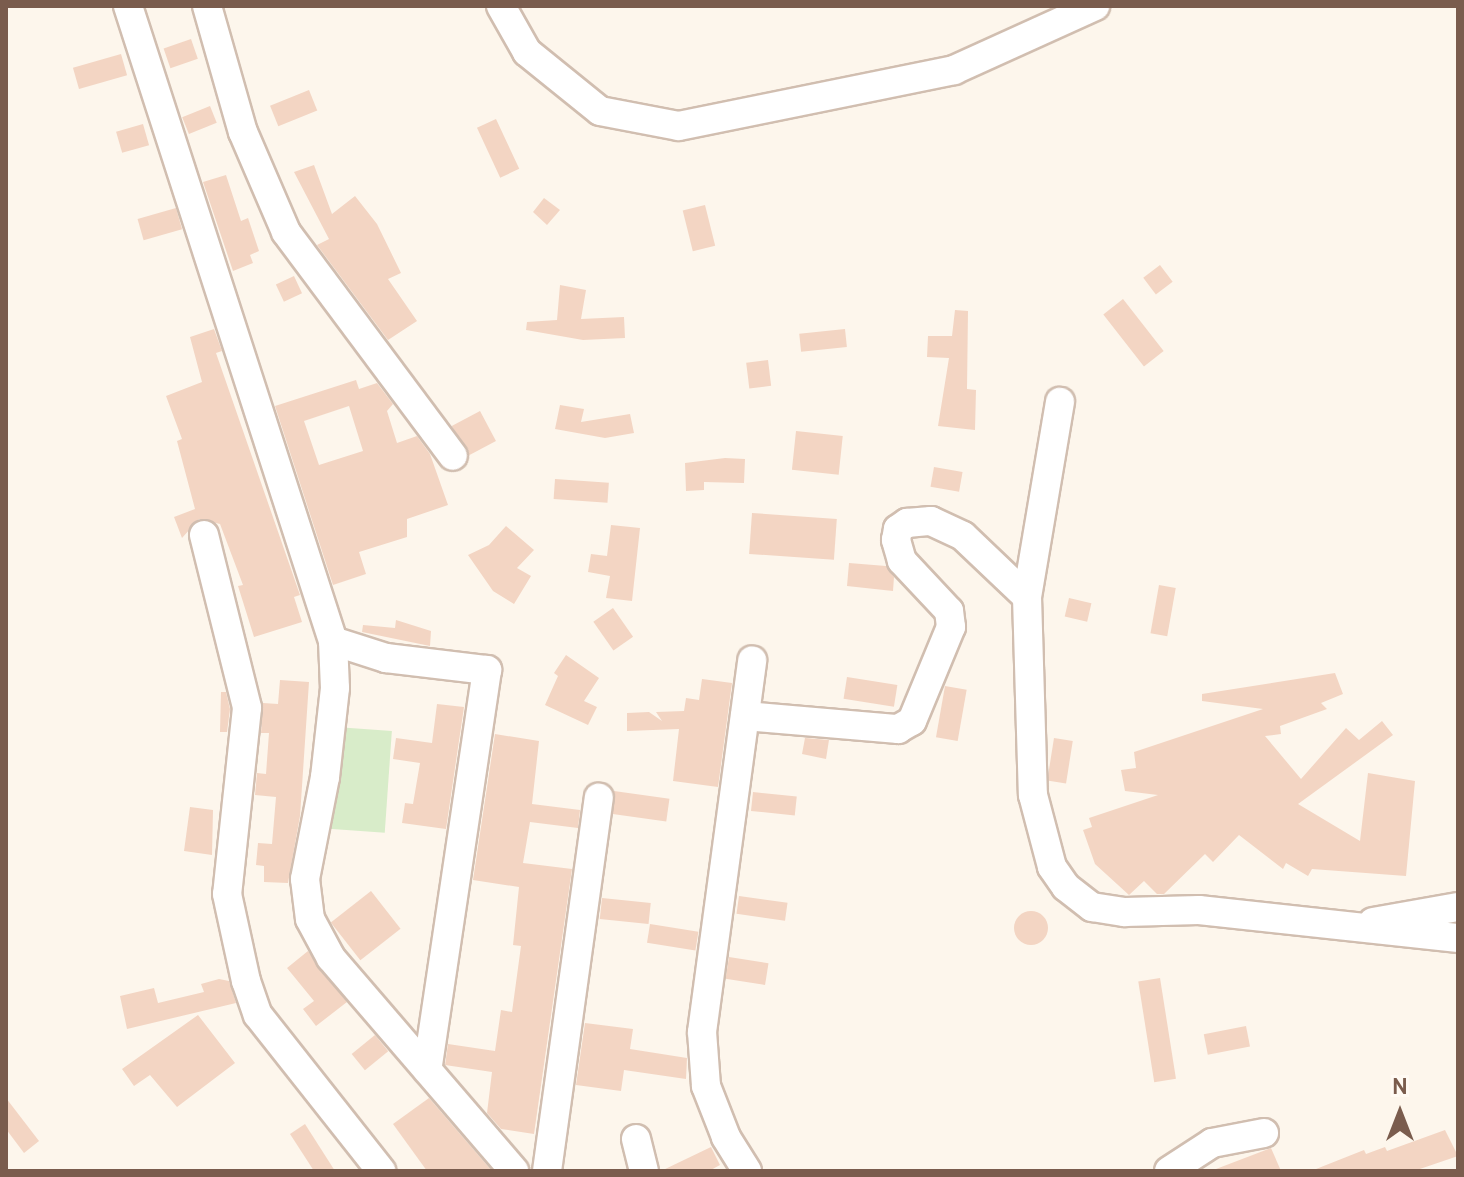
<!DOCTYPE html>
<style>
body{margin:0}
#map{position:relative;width:1464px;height:1177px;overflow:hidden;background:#fdf6ec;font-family:Overpass,sans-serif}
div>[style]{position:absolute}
.green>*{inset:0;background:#d8ecc9;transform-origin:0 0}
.building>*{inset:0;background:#f3d5c3;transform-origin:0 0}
.round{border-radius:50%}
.roads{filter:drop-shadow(2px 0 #d1beb0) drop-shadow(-2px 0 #d1beb0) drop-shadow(0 2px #d1beb0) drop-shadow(0 -2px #d1beb0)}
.minor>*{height:28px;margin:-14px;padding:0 14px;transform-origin:14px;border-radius:14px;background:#fff}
span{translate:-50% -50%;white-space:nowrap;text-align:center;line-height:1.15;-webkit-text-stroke:6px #fffaf3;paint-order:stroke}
.frame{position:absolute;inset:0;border:8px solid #7a5c4d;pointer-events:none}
.north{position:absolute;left:1360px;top:1073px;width:80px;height:80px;-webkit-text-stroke:6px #fffaf3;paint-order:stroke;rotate:0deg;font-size:22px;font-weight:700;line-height:32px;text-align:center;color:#7a5c4d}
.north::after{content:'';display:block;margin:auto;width:28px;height:36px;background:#7a5c4d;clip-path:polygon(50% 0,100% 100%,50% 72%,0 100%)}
</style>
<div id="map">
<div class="green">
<div style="left:336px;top:727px;width:56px;height:102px;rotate:4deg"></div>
</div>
<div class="building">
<div style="left:191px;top:39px;width:21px;height:29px;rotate:71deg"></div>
<div style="left:121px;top:54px;width:22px;height:50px;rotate:74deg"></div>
<div style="left:309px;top:90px;width:22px;height:42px;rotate:68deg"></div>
<div style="left:210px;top:106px;width:18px;height:30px;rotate:68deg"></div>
<div style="left:496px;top:119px;width:55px;height:21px;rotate:65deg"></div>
<div style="left:143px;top:124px;width:22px;height:28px;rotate:74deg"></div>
<div style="clip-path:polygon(314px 165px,332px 214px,355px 196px,377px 224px,401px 273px,388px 279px,417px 321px,388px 340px,317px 245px,329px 239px,294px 172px)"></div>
<div style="clip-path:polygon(226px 175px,241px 221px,248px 218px,259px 251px,250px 255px,253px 263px,233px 271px,203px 182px)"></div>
<div style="clip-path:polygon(544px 198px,560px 210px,547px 225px,533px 212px)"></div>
<div style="left:705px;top:205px;width:42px;height:23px;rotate:76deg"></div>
<div style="left:176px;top:208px;width:22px;height:40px;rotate:74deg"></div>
<div style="left:1160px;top:265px;width:21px;height:21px;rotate:53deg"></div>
<div style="left:294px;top:276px;width:19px;height:20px;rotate:65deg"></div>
<div style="clip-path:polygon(560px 285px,586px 290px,581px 319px,624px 317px,625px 338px,583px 340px,526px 330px,527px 322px,557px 320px)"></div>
<div style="left:1123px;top:299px;width:66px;height:25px;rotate:52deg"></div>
<div style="clip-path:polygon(955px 310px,968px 311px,967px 389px,976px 390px,975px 430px,938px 426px,949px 358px,927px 357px,928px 336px,952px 336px)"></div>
<div style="clip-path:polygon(214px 329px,222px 351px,216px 353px,300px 595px,294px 597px,302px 622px,254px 637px,238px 586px,243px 585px,220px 524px,199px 519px,182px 538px,174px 517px,195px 509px,177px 441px,182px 439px,166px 396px,202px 382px,190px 337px)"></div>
<div style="left:845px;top:329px;width:18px;height:46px;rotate:84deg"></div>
<div style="left:768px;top:360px;width:26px;height:22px;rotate:83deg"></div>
<div style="clip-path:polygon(evenodd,356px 380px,359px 389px,377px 383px,393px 404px,387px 411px,397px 443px,417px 436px,430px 454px,448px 505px,407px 519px,407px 537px,359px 552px,366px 574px,333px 585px,275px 406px,356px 380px,349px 406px,363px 451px,319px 465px,304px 421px,349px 406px)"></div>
<div style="clip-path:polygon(560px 405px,584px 409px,581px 422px,630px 414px,634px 433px,605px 438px,555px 429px)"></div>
<div style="left:480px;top:411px;width:34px;height:32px;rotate:62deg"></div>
<div style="left:796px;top:431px;width:47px;height:39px;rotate:6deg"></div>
<div style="clip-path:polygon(725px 458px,745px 459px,744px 483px,704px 482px,704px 490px,686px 491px,685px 463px)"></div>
<div style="left:934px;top:467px;width:29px;height:20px;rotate:10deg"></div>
<div style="left:555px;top:479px;width:54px;height:20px;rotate:4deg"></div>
<div style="left:752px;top:513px;width:85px;height:41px;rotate:4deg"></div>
<div style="clip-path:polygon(611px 525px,640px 528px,632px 601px,606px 598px,610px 576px,588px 572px,591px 554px,607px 556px)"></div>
<div style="clip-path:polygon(506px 526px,534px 550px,517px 568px,531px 576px,514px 604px,493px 591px,468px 555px,489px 545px)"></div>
<div style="clip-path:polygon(849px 563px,886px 566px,894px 577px,893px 591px,847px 586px)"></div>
<div style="left:1159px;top:585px;width:17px;height:49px;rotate:10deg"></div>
<div style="left:1069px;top:598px;width:23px;height:19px;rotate:13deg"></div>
<div style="left:613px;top:608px;width:35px;height:24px;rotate:55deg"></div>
<div style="clip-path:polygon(396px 620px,431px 631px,430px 646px,362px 632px,363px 625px,395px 628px)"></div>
<div style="clip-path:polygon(566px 655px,599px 678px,584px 701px,597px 707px,588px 725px,545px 705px,558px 676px,554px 673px)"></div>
<div style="clip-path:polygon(1335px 673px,1343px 694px,1321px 703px,1327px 709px,1280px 726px,1281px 734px,1265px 736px,1301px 779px,1346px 728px,1359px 740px,1382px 721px,1393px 735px,1298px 804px,1360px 841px,1368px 773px,1415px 781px,1406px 876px,1312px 869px,1308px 876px,1286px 863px,1283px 869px,1239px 835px,1213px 862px,1205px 854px,1164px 894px,1157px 894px,1144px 881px,1129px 895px,1095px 864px,1083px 830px,1092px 827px,1089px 818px,1158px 795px,1125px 791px,1121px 770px,1136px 768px,1134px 752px,1263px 709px,1202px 701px,1202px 694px)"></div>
<div style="left:847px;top:677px;width:51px;height:22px;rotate:9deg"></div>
<div style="clip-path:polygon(702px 679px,732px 683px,718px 787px,673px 781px,679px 729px,627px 731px,627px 713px,649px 712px,662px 721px,656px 712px,684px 711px,686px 698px,699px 700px)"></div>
<div style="clip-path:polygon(280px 680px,309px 682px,300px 816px,288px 883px,264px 882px,264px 866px,256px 865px,258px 843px,272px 844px,276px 797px,255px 795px,257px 773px,266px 774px,269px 733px,261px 733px,263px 703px,278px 704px)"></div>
<div style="left:945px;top:686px;width:22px;height:52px;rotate:10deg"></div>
<div style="clip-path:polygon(221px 692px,226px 692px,230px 709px,227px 732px,220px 732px)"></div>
<div style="clip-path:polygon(437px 704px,464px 707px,446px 829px,402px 823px,405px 803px,413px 804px,420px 763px,393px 759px,396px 738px,432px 743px)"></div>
<div style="clip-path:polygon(495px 734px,539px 741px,532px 804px,580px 810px,578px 828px,530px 822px,523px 863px,572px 869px,534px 1134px,501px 1129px,487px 1113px,492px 1072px,445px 1065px,448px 1044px,495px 1051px,501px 1010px,512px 1012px,521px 946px,513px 945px,519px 887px,473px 880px)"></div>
<div style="clip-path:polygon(805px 738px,829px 740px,826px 759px,802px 754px)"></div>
<div style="left:1054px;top:738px;width:19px;height:43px;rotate:9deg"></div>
<div style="left:614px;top:791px;width:56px;height:23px;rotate:8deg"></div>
<div style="left:753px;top:792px;width:44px;height:19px;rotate:6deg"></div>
<div style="clip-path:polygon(190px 807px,213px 810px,212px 855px,184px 851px)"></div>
<div style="left:371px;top:891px;width:48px;height:51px;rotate:52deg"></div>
<div style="left:739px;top:896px;width:49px;height:18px;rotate:8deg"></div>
<div style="left:602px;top:898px;width:49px;height:21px;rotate:6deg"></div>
<div class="round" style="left:1014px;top:911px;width:34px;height:34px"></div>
<div style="left:650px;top:924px;width:49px;height:19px;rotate:9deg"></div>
<div style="clip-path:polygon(308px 951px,347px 1002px,316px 1026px,303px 1009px,314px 1001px,287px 968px)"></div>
<div style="left:729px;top:957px;width:40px;height:22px;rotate:9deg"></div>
<div style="left:1160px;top:978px;width:102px;height:22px;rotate:81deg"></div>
<div style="clip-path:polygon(219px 979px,229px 981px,236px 1003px,127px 1029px,120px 996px,154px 988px,158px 1003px,204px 992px,201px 984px)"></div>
<div style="clip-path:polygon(198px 1015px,235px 1063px,177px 1107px,150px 1075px,134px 1086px,122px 1069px)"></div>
<div style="clip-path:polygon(585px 1023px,633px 1029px,630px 1049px,687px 1058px,686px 1079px,624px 1070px,621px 1091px,576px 1085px)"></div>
<div style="left:1246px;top:1026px;width:21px;height:43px;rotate:79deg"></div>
<div style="left:375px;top:1035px;width:21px;height:30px;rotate:51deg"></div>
<div style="clip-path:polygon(6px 1098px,39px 1141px,24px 1153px,6px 1129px)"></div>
<div style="clip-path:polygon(429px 1098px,492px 1171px,427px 1171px,393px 1124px)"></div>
<div style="clip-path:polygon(305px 1124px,335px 1171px,314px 1171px,290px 1134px)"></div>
<div style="clip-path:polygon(1445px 1130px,1458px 1156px,1414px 1171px,1311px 1171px,1364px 1150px,1366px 1154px,1385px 1147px,1387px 1151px)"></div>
<div style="clip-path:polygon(711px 1147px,720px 1165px,709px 1171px,661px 1171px)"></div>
<div style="clip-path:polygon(1271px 1148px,1281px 1171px,1217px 1171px,1216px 1169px)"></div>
</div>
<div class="roads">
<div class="minor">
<div style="left:128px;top:6px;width:667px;rotate:72.11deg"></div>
<div style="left:333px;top:641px;width:47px;rotate:87.6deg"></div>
<div style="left:335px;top:688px;width:90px;rotate:96.4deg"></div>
<div style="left:325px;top:777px;width:104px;rotate:101.1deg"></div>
<div style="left:305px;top:879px;width:40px;rotate:82.9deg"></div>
<div style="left:310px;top:919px;width:44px;rotate:61.7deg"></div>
<div style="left:331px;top:958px;width:281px;rotate:49.3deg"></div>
<div style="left:207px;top:6px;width:131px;rotate:74.1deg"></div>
<div style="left:243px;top:132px;width:109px;rotate:66.7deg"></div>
<div style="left:286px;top:232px;width:279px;rotate:53.3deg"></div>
<div style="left:501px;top:6px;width:53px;rotate:60.5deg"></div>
<div style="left:527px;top:52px;width:94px;rotate:38.9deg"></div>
<div style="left:600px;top:111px;width:80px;rotate:10.8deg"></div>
<div style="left:679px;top:126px;width:281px;rotate:-11.5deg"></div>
<div style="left:954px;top:70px;width:155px;rotate:-24.4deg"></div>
<div style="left:204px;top:535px;width:178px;rotate:76deg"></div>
<div style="left:247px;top:708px;width:187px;rotate:96.1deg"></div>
<div style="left:227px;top:894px;width:89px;rotate:77.7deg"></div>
<div style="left:246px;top:981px;width:36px;rotate:71deg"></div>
<div style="left:258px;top:1015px;width:199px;rotate:51.7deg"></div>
<div style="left:1027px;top:597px;width:198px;rotate:-80.4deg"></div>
<div style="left:333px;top:641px;width:56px;rotate:17.8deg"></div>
<div style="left:386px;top:658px;width:102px;rotate:6.8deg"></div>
<div style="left:487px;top:670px;width:404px;rotate:98.5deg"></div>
<div style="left:745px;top:716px;width:154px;rotate:4.9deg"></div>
<div style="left:898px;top:729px;width:16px;rotate:-30deg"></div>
<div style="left:912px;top:721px;width:102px;rotate:-67.5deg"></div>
<div style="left:951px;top:627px;width:16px;rotate:-97deg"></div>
<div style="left:949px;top:611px;width:69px;rotate:-133.2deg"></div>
<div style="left:902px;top:561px;width:22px;rotate:-106deg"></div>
<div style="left:896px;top:540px;width:11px;rotate:-80deg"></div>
<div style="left:898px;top:529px;width:11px;rotate:-34deg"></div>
<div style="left:907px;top:523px;width:24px;rotate:-5deg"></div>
<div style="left:931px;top:521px;width:35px;rotate:25deg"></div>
<div style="left:963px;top:536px;width:88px;rotate:43.6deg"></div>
<div style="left:1027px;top:597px;width:198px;rotate:88.3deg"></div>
<div style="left:1033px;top:795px;width:74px;rotate:75.2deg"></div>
<div style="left:1052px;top:867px;width:24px;rotate:55deg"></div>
<div style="left:1066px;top:887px;width:33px;rotate:38deg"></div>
<div style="left:1092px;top:907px;width:33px;rotate:9deg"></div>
<div style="left:1125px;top:912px;width:74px;rotate:-1.5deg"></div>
<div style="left:1199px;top:910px;width:261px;rotate:6.2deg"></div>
<div style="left:1373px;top:922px;width:86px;rotate:-10deg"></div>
<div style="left:636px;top:1139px;width:33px;rotate:76deg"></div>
<div style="left:547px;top:1171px;width:377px;rotate:-82.1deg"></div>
<div style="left:747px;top:1171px;width:40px;rotate:-122deg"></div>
<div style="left:726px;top:1137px;width:55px;rotate:-111.4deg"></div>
<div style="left:706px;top:1086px;width:54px;rotate:-94.2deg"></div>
<div style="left:702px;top:1032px;width:375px;rotate:-82.3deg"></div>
<div style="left:1169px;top:1171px;width:51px;rotate:-33.1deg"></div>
<div style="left:1212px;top:1143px;width:53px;rotate:-10.9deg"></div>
</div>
</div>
<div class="frame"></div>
<div class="north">N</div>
</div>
